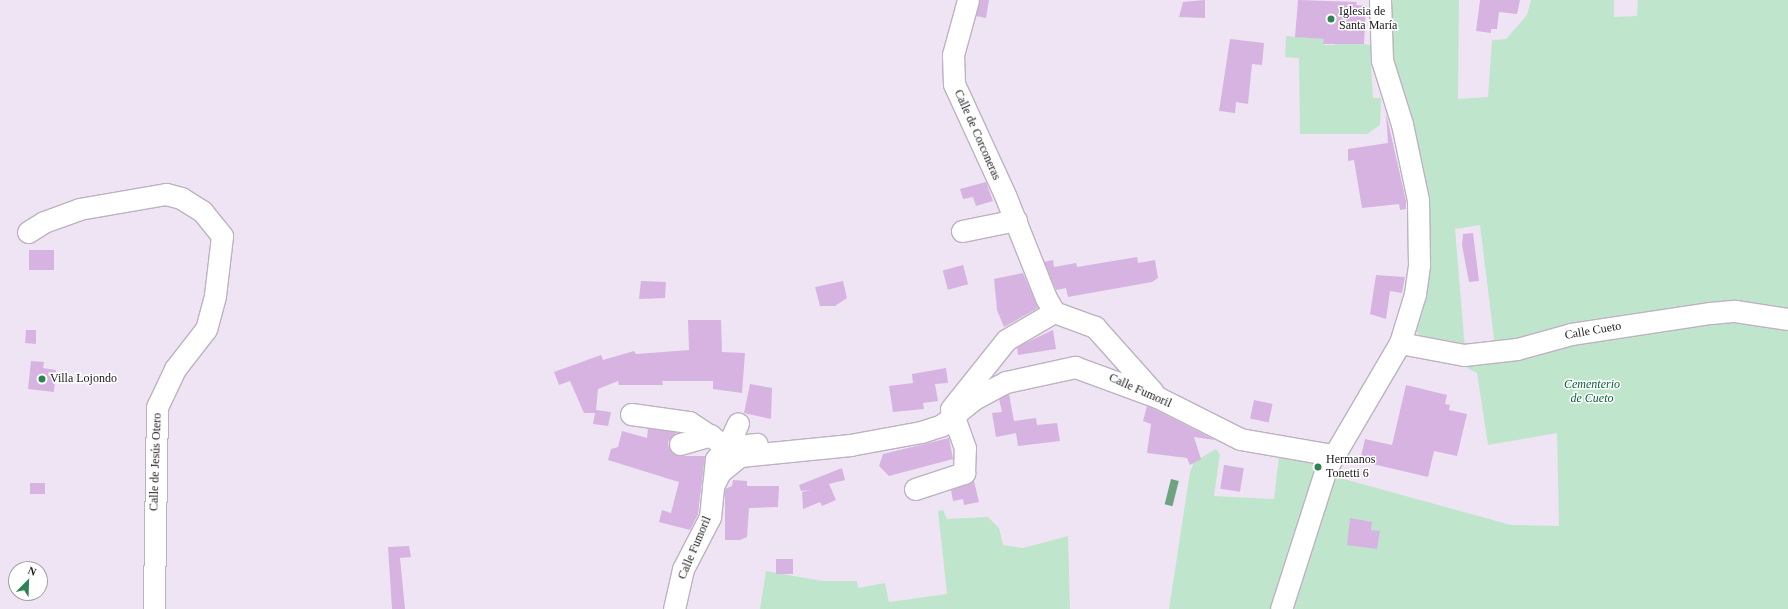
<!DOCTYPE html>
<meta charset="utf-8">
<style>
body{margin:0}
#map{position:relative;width:1788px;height:609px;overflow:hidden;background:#efe4f3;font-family:Georgia,serif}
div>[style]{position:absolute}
.green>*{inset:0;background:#bfe6cc}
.water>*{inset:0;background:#6ea381;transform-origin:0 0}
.building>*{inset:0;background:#d7b3e2;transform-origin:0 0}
.roads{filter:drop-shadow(1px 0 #bdb2c0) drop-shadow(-1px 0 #bdb2c0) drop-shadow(0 1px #bdb2c0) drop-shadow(0 -1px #bdb2c0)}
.minor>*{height:21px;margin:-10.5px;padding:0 10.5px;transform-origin:10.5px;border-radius:10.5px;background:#fff}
.dots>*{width:11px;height:11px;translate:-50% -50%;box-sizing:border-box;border:2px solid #fff;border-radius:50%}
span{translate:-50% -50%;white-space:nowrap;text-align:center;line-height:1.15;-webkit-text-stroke:3px #fff;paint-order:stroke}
.poi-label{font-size:12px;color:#1b171c}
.left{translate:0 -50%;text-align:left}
.street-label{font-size:12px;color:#1b171c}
.park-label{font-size:12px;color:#056338;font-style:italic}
.north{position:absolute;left:8px;top:561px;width:40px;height:40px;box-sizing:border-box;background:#fff;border:1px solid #a4a2a4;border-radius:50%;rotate:23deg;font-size:11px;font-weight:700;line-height:16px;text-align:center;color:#1b171c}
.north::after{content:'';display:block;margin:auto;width:14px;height:18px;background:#2f8254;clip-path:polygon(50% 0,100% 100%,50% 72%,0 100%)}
</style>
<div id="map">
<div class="green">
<div style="clip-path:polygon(1391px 0,1459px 0,1458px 99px,1488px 97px,1492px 40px,1506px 39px,1527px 15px,1531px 0,1614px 0,1614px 17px,1637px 16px,1638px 0,1788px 0,1788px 312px,1495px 347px,1480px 225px,1455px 229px,1465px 349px,1435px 343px,1418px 334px,1413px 325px,1428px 255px,1429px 215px,1426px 186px,1392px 56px)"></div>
<div style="clip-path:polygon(1286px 36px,1324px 39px,1324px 45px,1335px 45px,1336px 40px,1370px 45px,1373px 98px,1381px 98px,1380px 125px,1367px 134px,1300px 134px,1299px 58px,1285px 57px)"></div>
<div style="clip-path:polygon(1686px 321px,1788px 321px,1788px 609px,1289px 609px,1333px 476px,1511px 525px,1559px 526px,1557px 433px,1488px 445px,1477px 373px,1467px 368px,1469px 361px)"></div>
<div style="clip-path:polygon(1216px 449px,1220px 454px,1214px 496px,1274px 499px,1279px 456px,1315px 461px,1314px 479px,1273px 609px,1169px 609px,1190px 472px,1194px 462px)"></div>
<div style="clip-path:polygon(943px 510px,947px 519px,988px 517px,999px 528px,1003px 545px,1023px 548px,1068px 536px,1070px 609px,760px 609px,766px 571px,822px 581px,857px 581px,858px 588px,885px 583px,889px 602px,947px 594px,938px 511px)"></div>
</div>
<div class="water">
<div style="left:1171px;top:479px;width:8px;height:26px;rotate:14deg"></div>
</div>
<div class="building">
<div style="clip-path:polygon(980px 0,989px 0,986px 18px,976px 16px)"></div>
<div style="clip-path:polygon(1205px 0,1205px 18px,1179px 17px,1183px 2px)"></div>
<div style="clip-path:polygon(1298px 0,1357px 2px,1356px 5px,1366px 6px,1364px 44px,1323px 44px,1324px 39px,1295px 37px)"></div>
<div style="clip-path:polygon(1480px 0,1520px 0,1517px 14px,1499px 12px,1497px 29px,1491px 29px,1491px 33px,1476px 31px)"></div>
<div style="clip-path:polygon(1230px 39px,1264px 43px,1262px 65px,1252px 64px,1248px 104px,1236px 102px,1235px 113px,1219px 111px)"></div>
<div style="clip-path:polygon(1386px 113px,1406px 201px,1406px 209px,1400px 210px,1399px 204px,1362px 208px,1354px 160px,1348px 161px,1348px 149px,1388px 143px)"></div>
<div style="clip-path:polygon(986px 182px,993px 201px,976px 206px,973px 197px,963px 199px,960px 189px)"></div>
<div style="clip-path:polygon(1473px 233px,1479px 281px,1469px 282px,1462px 245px,1463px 234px)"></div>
<div style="left:54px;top:250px;width:20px;height:25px;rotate:90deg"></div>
<div style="clip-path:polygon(1137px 257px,1138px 263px,1155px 260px,1158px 278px,1152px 282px,1068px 297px,1066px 288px,1056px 290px,1044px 262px,1053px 260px,1054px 267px,1076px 263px,1077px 267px)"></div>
<div style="left:963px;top:265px;width:20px;height:21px;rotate:75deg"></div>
<div style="clip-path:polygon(1023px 273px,1038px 308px,1004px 327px,997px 310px,994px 279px)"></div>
<div style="clip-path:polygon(1376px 275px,1405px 277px,1402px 293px,1390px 291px,1386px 319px,1370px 314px)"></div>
<div style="clip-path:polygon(641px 281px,666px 282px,665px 298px,639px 299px)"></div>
<div style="clip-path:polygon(843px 281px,847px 298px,835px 306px,820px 306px,815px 287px)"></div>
<div style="clip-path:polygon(688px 320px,721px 320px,722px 352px,745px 353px,742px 393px,713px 389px,713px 381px,662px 381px,663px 385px,619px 385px,618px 381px,598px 389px,596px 410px,611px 412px,608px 426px,593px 424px,595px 413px,584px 413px,570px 381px,559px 385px,554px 372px,601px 355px,603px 360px,634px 351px,636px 354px,689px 350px)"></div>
<div style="clip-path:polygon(26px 330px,36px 330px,36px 344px,25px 343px)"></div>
<div style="clip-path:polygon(1053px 330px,1056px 349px,1018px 355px,1017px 347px)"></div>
<div style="clip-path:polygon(31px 361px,44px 362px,43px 368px,56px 370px,54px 392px,28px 389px)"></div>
<div style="clip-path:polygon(946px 368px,948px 383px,935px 384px,938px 401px,923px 403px,924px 409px,893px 412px,889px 386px,913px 383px,912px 374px)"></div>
<div style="clip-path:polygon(750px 384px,772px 388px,771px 419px,744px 413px)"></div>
<div style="clip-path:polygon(1406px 385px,1447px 395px,1445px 404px,1450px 405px,1449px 410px,1467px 414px,1457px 456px,1434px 451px,1428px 477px,1360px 461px,1365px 439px,1392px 445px)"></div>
<div style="clip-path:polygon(1009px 394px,1014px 421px,1036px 418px,1037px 425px,1057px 423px,1060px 441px,1018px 446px,1016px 433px,996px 437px,992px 413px,1002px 412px,999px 399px)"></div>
<div style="left:1254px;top:400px;width:19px;height:19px;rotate:12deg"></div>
<div style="clip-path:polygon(1147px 406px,1152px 408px,1215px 440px,1194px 437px,1201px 459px,1190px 465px,1187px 458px,1147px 453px,1151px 424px,1143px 421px)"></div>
<div style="clip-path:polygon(648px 428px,677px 432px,668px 442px,669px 448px,677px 456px,705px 456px,698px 514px,690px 530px,659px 522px,662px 510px,671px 513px,679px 482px,608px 460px,611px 449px,618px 447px,622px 431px,647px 438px)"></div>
<div style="clip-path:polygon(949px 438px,953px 459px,889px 476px,879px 466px,883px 454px)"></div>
<div style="left:1224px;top:465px;width:20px;height:24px;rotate:9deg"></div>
<div style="clip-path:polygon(842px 468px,845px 480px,829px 484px,836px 500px,822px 506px,820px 502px,803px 509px,802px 492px,811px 490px,801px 491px,799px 485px)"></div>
<div style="clip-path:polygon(733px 480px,747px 481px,747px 486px,779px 486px,778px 507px,749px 508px,747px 537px,740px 540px,725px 540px,725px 489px,732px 486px)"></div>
<div style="clip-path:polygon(974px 481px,979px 502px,964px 505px,963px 499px,953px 501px,951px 490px)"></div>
<div style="left:30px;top:483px;width:15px;height:11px"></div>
<div style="clip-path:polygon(1350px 518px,1372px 522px,1371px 530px,1380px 531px,1377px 549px,1347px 545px)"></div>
<div style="clip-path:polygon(409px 546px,411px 557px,400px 558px,405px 609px,392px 609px,388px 547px)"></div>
<div style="left:776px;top:559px;width:17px;height:15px"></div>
</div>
<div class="roads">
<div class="minor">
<div style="left:968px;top:0;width:57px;rotate:105.3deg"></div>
<div style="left:953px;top:55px;width:29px;rotate:88deg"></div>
<div style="left:954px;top:84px;width:122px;rotate:65.3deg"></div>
<div style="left:1005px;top:195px;width:111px;rotate:68.3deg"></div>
<div style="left:1046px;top:298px;width:16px;rotate:60deg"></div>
<div style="left:1054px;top:312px;width:44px;rotate:20.1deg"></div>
<div style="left:1095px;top:327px;width:87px;rotate:48.3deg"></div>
<div style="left:962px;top:231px;width:55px;rotate:-11.5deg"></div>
<div style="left:28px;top:232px;width:19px;rotate:-32deg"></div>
<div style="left:44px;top:222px;width:37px;rotate:-20deg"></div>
<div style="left:79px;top:209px;width:88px;rotate:-9.8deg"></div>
<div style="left:166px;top:194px;width:16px;rotate:15deg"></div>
<div style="left:181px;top:198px;width:25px;rotate:32deg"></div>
<div style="left:202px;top:211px;width:32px;rotate:51deg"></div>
<div style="left:222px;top:236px;width:60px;rotate:96.7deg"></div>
<div style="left:215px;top:296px;width:34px;rotate:105deg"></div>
<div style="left:206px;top:329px;width:51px;rotate:127.8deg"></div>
<div style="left:175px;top:369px;width:42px;rotate:115.3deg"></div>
<div style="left:157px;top:407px;width:202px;rotate:90.9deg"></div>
<div style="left:1400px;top:343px;width:65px;rotate:10.6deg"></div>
<div style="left:1464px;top:355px;width:53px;rotate:-6.5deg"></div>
<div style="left:1517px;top:349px;width:56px;rotate:-15.5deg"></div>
<div style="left:1571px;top:334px;width:141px;rotate:-8.6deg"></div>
<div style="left:1710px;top:313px;width:25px;rotate:-5deg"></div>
<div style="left:1735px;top:311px;width:54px;rotate:8.6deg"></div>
<div style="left:631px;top:414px;width:59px;rotate:7.9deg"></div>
<div style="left:689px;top:422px;width:45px;rotate:33.3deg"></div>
<div style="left:727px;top:447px;width:26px;rotate:-65deg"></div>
<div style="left:680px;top:444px;width:32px;rotate:-16deg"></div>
<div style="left:713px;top:486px;width:16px;rotate:-63deg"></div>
<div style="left:720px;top:472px;width:26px;rotate:-39deg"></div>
<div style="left:740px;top:456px;width:111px;rotate:-5.7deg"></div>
<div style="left:850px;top:445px;width:72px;rotate:-10.4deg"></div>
<div style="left:921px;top:432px;width:22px;rotate:-18deg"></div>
<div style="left:942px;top:425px;width:41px;rotate:-39.1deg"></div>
<div style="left:974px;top:399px;width:36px;rotate:-28deg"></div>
<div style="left:1006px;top:382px;width:71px;rotate:-12.3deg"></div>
<div style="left:1075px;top:367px;width:87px;rotate:20.1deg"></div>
<div style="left:1157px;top:397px;width:93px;rotate:26.8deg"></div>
<div style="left:1240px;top:439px;width:94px;rotate:9.8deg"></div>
<div style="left:915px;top:489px;width:52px;rotate:-18.1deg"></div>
<div style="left:964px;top:473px;width:25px;rotate:-88deg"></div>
<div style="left:965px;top:448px;width:41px;rotate:-109.7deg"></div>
<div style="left:951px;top:409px;width:88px;rotate:-51.4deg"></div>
<div style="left:1006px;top:340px;width:56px;rotate:-30.3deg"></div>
<div style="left:674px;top:609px;width:41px;rotate:-77.3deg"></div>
<div style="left:683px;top:569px;width:59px;rotate:-62.6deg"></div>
<div style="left:710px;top:517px;width:58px;rotate:-84.1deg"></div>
<div style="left:716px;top:459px;width:16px;rotate:-47deg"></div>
<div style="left:727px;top:447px;width:30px;rotate:-6deg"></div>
<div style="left:1281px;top:609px;width:147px;rotate:-72.2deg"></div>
<div style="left:1326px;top:469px;width:146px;rotate:-59.6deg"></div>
<div style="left:1400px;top:343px;width:51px;rotate:-73deg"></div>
<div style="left:1415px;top:294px;width:30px;rotate:-82deg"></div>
<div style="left:1419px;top:264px;width:64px;rotate:-90.9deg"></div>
<div style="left:1418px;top:200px;width:78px;rotate:-101.9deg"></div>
<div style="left:1402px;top:124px;width:67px;rotate:-107.4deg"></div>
<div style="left:1382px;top:60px;width:60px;rotate:-91.9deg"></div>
</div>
</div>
<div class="dots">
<div style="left:1331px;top:19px;background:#2f8254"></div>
<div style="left:42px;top:379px;background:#2f8254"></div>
<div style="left:1318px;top:467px;background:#2f8254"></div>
</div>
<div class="poi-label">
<span class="left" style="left:1339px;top:19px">Iglesia de<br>Santa María</span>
<span class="left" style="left:50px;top:379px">Villa Lojondo</span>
<span class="left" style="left:1326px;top:467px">Hermanos<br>Tonetti 6</span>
</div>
<div class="street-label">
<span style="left:977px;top:135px;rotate:66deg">Calle de Corconeras</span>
<span style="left:1593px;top:331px;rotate:-10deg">Calle Cueto</span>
<span style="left:1140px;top:391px;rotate:24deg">Calle Fumoril</span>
<span style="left:156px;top:462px;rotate:-88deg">Calle de Jesús Otero</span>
<span style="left:695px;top:548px;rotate:-67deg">Calle Fumoril</span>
</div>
<div class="park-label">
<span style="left:1592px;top:392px">Cementerio<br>de Cueto</span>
</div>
<div class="north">N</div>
</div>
